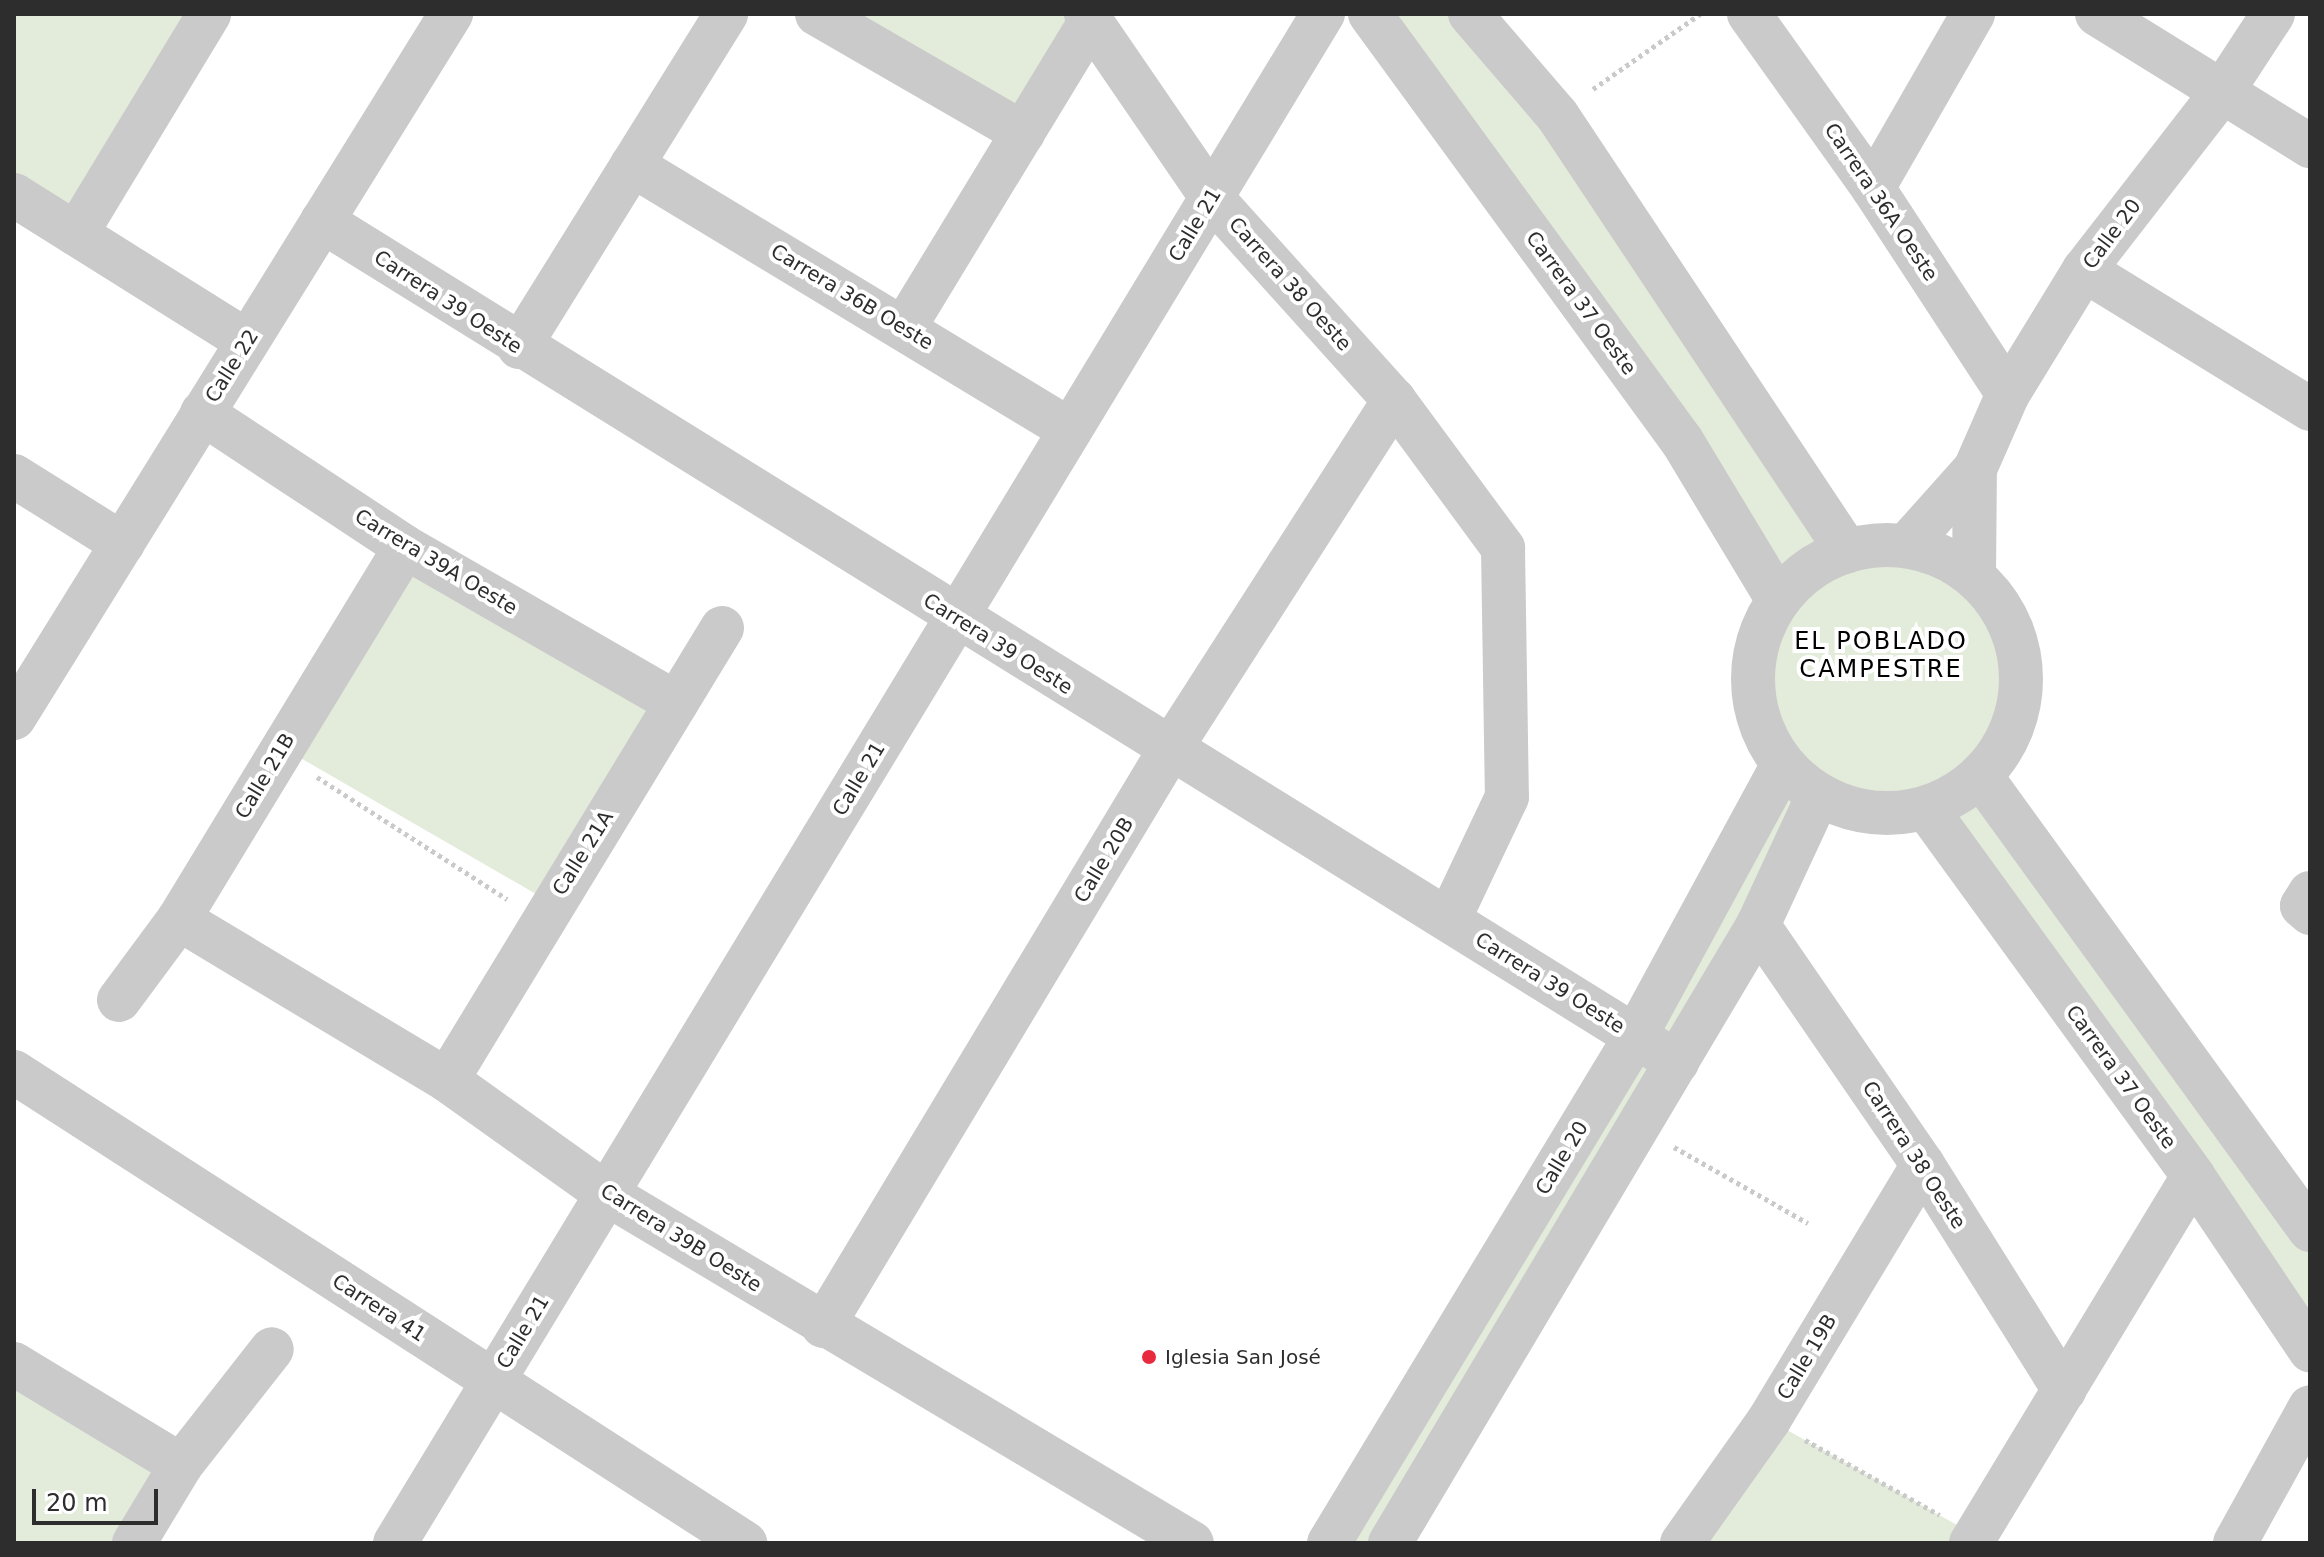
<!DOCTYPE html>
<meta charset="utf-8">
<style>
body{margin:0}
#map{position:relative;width:2324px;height:1557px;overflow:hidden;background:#fff;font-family:"DejaVu Sans",sans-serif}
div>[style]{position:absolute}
.green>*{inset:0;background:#e3ebda;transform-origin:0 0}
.path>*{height:5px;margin-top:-2.5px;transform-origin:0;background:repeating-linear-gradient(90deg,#cacaca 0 4px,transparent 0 8px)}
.minor>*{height:44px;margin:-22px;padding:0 22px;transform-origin:22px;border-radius:22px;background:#cacaca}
.minor>.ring{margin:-22px;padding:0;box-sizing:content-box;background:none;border:44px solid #cacaca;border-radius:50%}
.dots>*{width:22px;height:22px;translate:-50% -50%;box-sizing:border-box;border:4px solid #fff;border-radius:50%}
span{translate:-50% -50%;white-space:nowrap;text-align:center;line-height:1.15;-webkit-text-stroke:8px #fff;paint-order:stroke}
.street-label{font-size:20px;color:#2d2d2d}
.poi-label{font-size:20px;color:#2d2d2d}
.left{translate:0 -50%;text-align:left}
.quarter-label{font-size:24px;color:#000;letter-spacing:2px}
.frame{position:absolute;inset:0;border:16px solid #2d2d2d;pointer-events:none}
.scale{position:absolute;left:32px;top:1489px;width:126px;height:36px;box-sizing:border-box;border:4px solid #2d2d2d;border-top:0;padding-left:10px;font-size:24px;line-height:28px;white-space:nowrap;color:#2d2d2d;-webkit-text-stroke:6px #fff;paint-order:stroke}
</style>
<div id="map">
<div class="green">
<div style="clip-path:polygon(14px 14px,209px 14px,76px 234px,14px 195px)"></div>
<div style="clip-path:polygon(807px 14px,1086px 14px,1011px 153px)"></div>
<div style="clip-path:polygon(1370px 14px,1470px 14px,1847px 550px,1907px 545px,1943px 556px,1974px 576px,2003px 610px,2018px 652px,2020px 697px,2007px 740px,1981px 776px,2310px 1230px,2310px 1350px,1927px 808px,1886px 814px,1851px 810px,1819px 796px,1390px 1543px,1329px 1543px,1782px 766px,1761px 727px,1752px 684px,1758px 640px,1778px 600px)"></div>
<div style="left:402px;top:551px;width:308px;height:230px;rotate:30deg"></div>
<div style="clip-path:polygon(14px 1364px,181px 1465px,134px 1543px,14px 1543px)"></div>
<div style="clip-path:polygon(1769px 1420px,1975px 1535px,1971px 1543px,1682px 1543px)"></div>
</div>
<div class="path">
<div style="left:1593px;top:89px;width:131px;rotate:-35deg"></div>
<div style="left:317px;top:777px;width:226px;rotate:32.7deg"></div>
<div style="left:1674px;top:1147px;width:154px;rotate:29.6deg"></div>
<div style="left:1805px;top:1440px;width:154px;rotate:29.1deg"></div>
</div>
<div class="minor">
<div style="left:817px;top:14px;width:238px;rotate:30deg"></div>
<div style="left:1086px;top:14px;width:223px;rotate:55.6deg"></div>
<div style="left:1212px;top:198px;width:272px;rotate:48deg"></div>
<div style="left:1394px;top:400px;width:184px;rotate:53.6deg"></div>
<div style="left:1503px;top:548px;width:249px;rotate:89.1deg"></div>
<div style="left:1507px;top:797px;width:135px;rotate:115.4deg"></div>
<div style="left:1370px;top:14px;width:529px;rotate:53.85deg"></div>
<div style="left:1682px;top:441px;width:186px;rotate:58.9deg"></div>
<div style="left:1470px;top:14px;width:133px;rotate:49.3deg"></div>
<div style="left:1557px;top:115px;width:524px;rotate:56.37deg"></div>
<div style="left:1749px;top:14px;width:214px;rotate:54.5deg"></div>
<div style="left:1873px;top:188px;width:246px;rotate:56.8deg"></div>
<div style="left:2097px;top:14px;width:251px;rotate:31.8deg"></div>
<div style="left:632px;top:165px;width:512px;rotate:31.17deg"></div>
<div style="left:1873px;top:188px;width:201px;rotate:-60.1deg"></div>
<div style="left:14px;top:195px;width:275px;rotate:32.1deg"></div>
<div style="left:322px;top:221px;width:1595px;rotate:31.83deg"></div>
<div style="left:76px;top:234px;width:257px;rotate:-58.8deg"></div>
<div style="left:2084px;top:270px;width:265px;rotate:31.6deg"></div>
<div style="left:904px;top:328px;width:359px;rotate:-58.7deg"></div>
<div style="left:519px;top:347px;width:392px;rotate:-58.1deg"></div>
<div style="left:202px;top:413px;width:243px;rotate:33.4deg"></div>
<div style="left:405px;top:547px;width:313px;rotate:29.9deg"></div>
<div style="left:14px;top:476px;width:128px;rotate:32deg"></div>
<div style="left:1907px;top:545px;width:102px;rotate:-48.2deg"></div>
<div style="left:1975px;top:469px;width:82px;rotate:-66.3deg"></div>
<div style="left:2008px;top:394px;width:145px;rotate:-58.5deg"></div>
<div style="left:2084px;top:270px;width:225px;rotate:-52.2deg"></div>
<div style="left:2222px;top:92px;width:93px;rotate:-56.8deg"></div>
<div class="ring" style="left:1753px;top:545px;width:224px;height:224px"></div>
<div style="left:1974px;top:576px;width:107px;rotate:-89.5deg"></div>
<div style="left:14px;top:718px;width:829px;rotate:-58.17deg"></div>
<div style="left:1980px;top:775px;width:562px;rotate:54.05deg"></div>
<div style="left:1926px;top:808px;width:455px;rotate:54deg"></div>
<div style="left:2193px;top:1176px;width:210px;rotate:56.1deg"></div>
<div style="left:2310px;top:893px;width:15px;rotate:122deg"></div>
<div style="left:2302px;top:906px;width:11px;rotate:41deg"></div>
<div style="left:179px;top:919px;width:313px;rotate:31deg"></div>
<div style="left:447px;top:1080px;width:196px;rotate:35.5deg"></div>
<div style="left:607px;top:1194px;width:681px;rotate:30.82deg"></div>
<div style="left:1758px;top:925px;width:291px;rotate:55.5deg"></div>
<div style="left:1923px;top:1165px;width:266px;rotate:57.9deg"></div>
<div style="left:119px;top:1000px;width:101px;rotate:-53.5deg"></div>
<div style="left:179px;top:919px;width:435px;rotate:-58.7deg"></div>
<div style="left:14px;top:1072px;width:870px;rotate:32.79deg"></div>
<div style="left:447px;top:1080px;width:529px;rotate:-58.68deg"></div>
<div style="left:823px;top:1326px;width:671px;rotate:-58.96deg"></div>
<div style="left:1169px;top:751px;width:417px;rotate:-57.3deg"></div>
<div style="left:14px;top:1364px;width:195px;rotate:31.2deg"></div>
<div style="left:134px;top:1543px;width:91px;rotate:-58.9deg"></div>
<div style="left:181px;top:1465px;width:147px;rotate:-51.9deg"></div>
<div style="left:395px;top:1543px;width:1789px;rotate:-58.75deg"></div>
<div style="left:1329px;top:1543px;width:591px;rotate:-58.84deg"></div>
<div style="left:1635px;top:1037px;width:308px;rotate:-61.5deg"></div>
<div style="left:1390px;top:1543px;width:719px;rotate:-59.23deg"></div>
<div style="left:1758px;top:925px;width:142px;rotate:-65.1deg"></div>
<div style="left:1682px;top:1543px;width:151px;rotate:-54.7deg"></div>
<div style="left:1769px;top:1420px;width:298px;rotate:-58.9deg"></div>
<div style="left:1971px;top:1543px;width:429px;rotate:-58.8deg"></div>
<div style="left:2235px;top:1543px;width:155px;rotate:-61.1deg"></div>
</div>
<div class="dots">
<div style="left:1149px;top:1357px;background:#e82a3f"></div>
</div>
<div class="street-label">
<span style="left:1881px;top:202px;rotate:56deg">Carrera 36A Oeste</span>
<span style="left:1195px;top:225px;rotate:-59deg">Calle 21</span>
<span style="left:2112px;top:234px;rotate:-53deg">Calle 20</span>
<span style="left:1290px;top:284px;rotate:48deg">Carrera 38 Oeste</span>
<span style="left:852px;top:297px;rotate:31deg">Carrera 36B Oeste</span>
<span style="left:448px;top:302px;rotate:33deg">Carrera 39 Oeste</span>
<span style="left:1581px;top:303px;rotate:54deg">Carrera 37 Oeste</span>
<span style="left:232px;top:366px;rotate:-58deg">Calle 22</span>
<span style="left:436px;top:562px;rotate:31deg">Carrera 39A Oeste</span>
<span style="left:998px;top:644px;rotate:32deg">Carrera 39 Oeste</span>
<span style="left:265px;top:776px;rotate:-59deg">Calle 21B</span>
<span style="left:859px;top:779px;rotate:-59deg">Calle 21</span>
<span style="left:583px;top:853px;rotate:-58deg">Calle 21A</span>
<span style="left:1104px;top:860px;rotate:-59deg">Calle 20B</span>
<span style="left:1550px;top:983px;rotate:32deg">Carrera 39 Oeste</span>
<span style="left:2121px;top:1077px;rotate:54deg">Carrera 37 Oeste</span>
<span style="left:1914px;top:1155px;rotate:57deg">Carrera 38 Oeste</span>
<span style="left:1562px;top:1158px;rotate:-59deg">Calle 20</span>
<span style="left:681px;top:1238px;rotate:32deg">Carrera 39B Oeste</span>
<span style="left:379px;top:1308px;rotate:33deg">Carrera 41</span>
<span style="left:523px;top:1332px;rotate:-59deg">Calle 21</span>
<span style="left:1807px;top:1357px;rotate:-59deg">Calle 19B</span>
</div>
<div class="poi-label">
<span class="left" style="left:1165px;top:1357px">Iglesia San José</span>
</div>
<div class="quarter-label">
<span style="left:1881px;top:656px">EL POBLADO<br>CAMPESTRE</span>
</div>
<div class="frame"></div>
<div class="scale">20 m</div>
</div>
